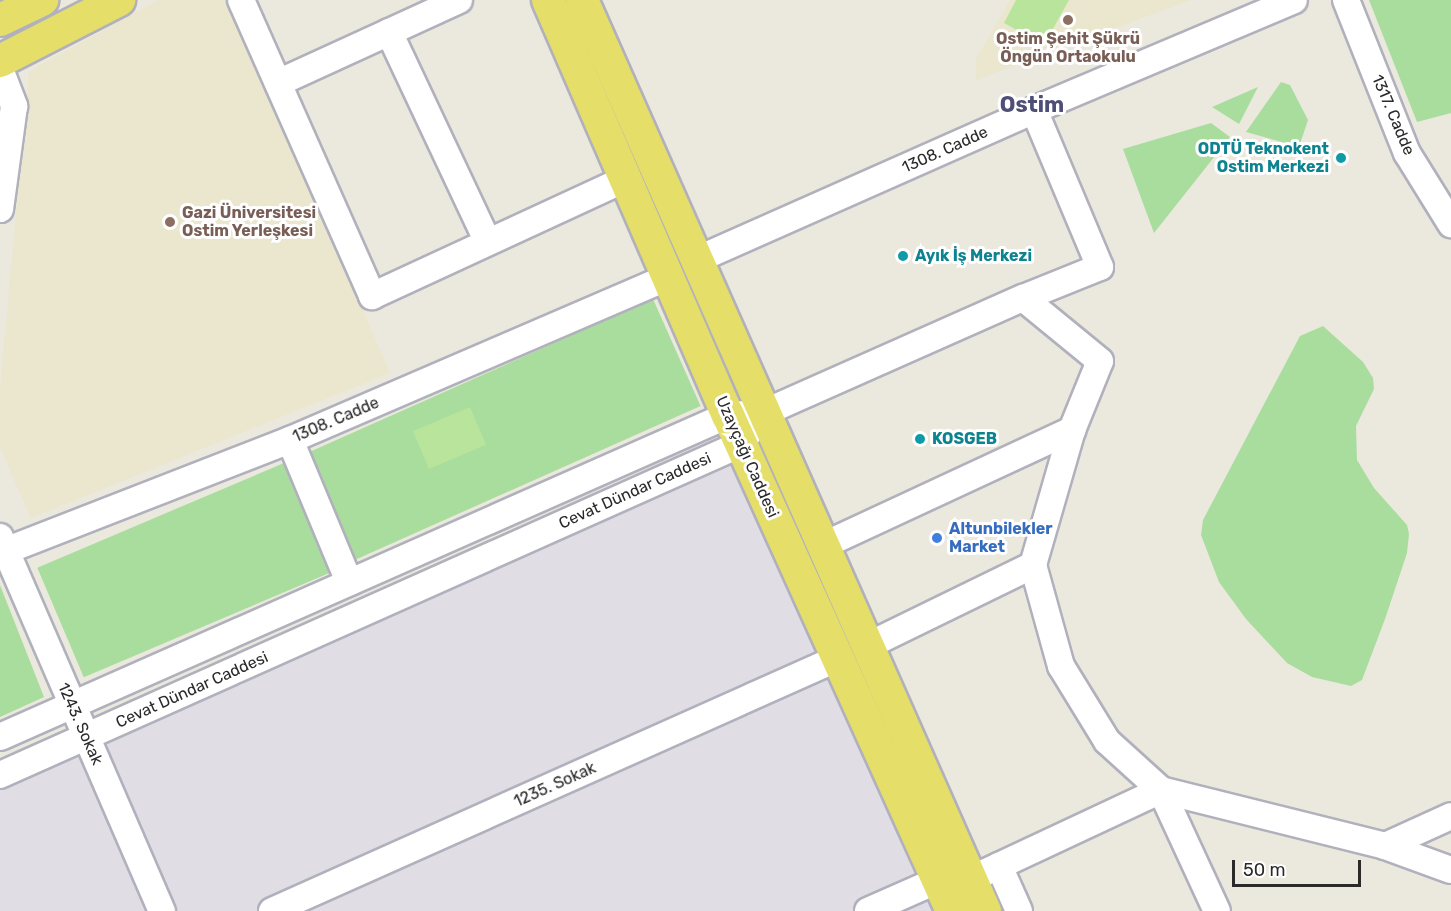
<!DOCTYPE html>
<meta charset="utf-8">
<style>
body{margin:0}
#map{position:relative;width:1451px;height:911px;overflow:hidden;background:#ebe8dd;font-family:Rubik,sans-serif}
div>[style]{position:absolute}
.industrial>*{inset:0;background:#e0dde4}
.education>*{inset:0;background:#ebe7ce}
.green>*{inset:0;background:#a9dd9e;transform-origin:0 0}
.pitch>*{inset:0;background:#b8e49b;transform-origin:0 0}
.roads{filter:drop-shadow(2px 0 #b1b1bd) drop-shadow(-2px 0 #b1b1bd) drop-shadow(0 2px #b1b1bd) drop-shadow(0 -2px #b1b1bd)}
.minor>*{height:26px;margin:-13px;padding:0 13px;transform-origin:13px;border-radius:13px;background:#fff}
.major>*{height:32px;margin:-16px;padding:0 16px;transform-origin:16px;border-radius:16px;background:#e5de68}
.dots>*{width:16px;height:16px;translate:-50% -50%;box-sizing:border-box;border:3px solid #fff;border-radius:50%}
span{translate:-50% -50%;white-space:nowrap;text-align:center;line-height:1.15;-webkit-text-stroke:6px #fff;paint-order:stroke}
.education-label{font-size:16px;color:#785e54;font-weight:700}
.left{translate:0 -50%;text-align:left}
.street-label{font-size:16px;color:#2a2a2a}
.culture-label{font-size:16px;color:#0d838f;font-weight:700}
.right{translate:-100% -50%;text-align:right}
.shop-label{font-size:16px;color:#366cbe;font-weight:700}
.district-label{font-size:22px;color:#4e4e77;font-weight:700}
.scale{position:absolute;left:1232px;top:860px;width:129px;height:27px;box-sizing:border-box;border:3px solid #2a2a2a;border-top:0;padding-left:8px;font-size:18px;line-height:21px;white-space:nowrap;color:#2a2a2a;-webkit-text-stroke:4px #fff;paint-order:stroke}
</style>
<div id="map">
<div class="industrial">
<div style="clip-path:polygon(732px 462px,931px 911px,0 911px,0 789px)"></div>
</div>
<div class="education">
<div style="clip-path:polygon(158px 0,229px 0,390px 373px,31px 518px,0 448px,0 388px,29px 71px)"></div>
<div style="clip-path:polygon(1010px 0,1191px 0,976px 80px,976px 59px)"></div>
</div>
<div class="green">
<div style="clip-path:polygon(1369px 0,1451px 0,1451px 113px,1417px 122px)"></div>
<div style="clip-path:polygon(1281px 82px,1290px 85px,1308px 120px,1299px 147px,1246px 132px)"></div>
<div style="clip-path:polygon(1258px 87px,1239px 124px,1212px 107px)"></div>
<div style="clip-path:polygon(1211px 123px,1230px 137px,1154px 233px,1123px 149px)"></div>
<div style="left:653px;top:299px;width:117px;height:378px;rotate:66deg"></div>
<div style="clip-path:polygon(1323px 326px,1363px 362px,1373px 378px,1374px 389px,1356px 426px,1357px 460px,1374px 488px,1407px 525px,1409px 534px,1407px 553px,1385px 619px,1362px 680px,1351px 686px,1312px 677px,1287px 663px,1246px 619px,1219px 582px,1201px 535px,1203px 520px,1300px 336px)"></div>
<div style="left:284px;top:463px;width:119px;height:268px;rotate:67deg"></div>
<div style="clip-path:polygon(0 585px,44px 697px,0 717px)"></div>
</div>
<div class="pitch">
<div style="clip-path:polygon(1016px 0,1069px 0,1044px 45px,1004px 23px)"></div>
<div style="left:470px;top:407px;width:41px;height:62px;rotate:67deg"></div>
</div>
<div class="roads">
<div class="minor">
<div style="left:241px;top:0;width:324px;rotate:66.1deg"></div>
<div style="left:372px;top:296px;width:279px;rotate:-24.8deg"></div>
<div style="left:1346px;top:0;width:165px;rotate:68.3deg"></div>
<div style="left:1407px;top:153px;width:84px;rotate:58.2deg"></div>
<div style="left:389px;top:32px;width:232px;rotate:64.8deg"></div>
<div style="left:0;top:69px;width:40px;rotate:69deg"></div>
<div style="left:14px;top:106px;width:104px;rotate:97.7deg"></div>
<div style="left:278px;top:83px;width:199px;rotate:-24.6deg"></div>
<div style="left:696px;top:260px;width:370px;rotate:-23.9deg"></div>
<div style="left:1034px;top:110px;width:282px;rotate:-22.9deg"></div>
<div style="left:290px;top:440px;width:154px;rotate:67.4deg"></div>
<div style="left:0;top:537px;width:408px;rotate:66.6deg"></div>
<div style="left:822px;top:546px;width:276px;rotate:-24.9deg"></div>
<div style="left:0;top:553px;width:311px;rotate:-21.3deg"></div>
<div style="left:290px;top:440px;width:412px;rotate:-23.3deg"></div>
<div style="left:1033px;top:565px;width:105px;rotate:74.5deg"></div>
<div style="left:1061px;top:666px;width:88px;rotate:58.5deg"></div>
<div style="left:1107px;top:741px;width:73px;rotate:42.2deg"></div>
<div style="left:1161px;top:790px;width:231px;rotate:14deg"></div>
<div style="left:1385px;top:846px;width:70px;rotate:20deg"></div>
<div style="left:867px;top:646px;width:185px;rotate:-26deg"></div>
<div style="left:1033px;top:565px;width:141px;rotate:-73.9deg"></div>
<div style="left:1072px;top:430px;width:74px;rotate:-67.9deg"></div>
<div style="left:1100px;top:361px;width:99px;rotate:-140.7deg"></div>
<div style="left:1023px;top:298px;width:83px;rotate:-21.9deg"></div>
<div style="left:1100px;top:267px;width:170px;rotate:-112.8deg"></div>
<div style="left:0;top:737px;width:796px;rotate:-23.86deg"></div>
<div style="left:728px;top:415px;width:35px;rotate:-3deg"></div>
<div style="left:763px;top:413px;width:284px;rotate:-23.9deg"></div>
<div style="left:0;top:775px;width:812px;rotate:-24.07deg"></div>
<div style="left:741px;top:444px;width:19px;rotate:-55deg"></div>
<div style="left:1385px;top:846px;width:72px;rotate:-24.4deg"></div>
<div style="left:999px;top:866px;width:49px;rotate:66deg"></div>
<div style="left:971px;top:879px;width:210px;rotate:-25.1deg"></div>
<div style="left:1161px;top:790px;width:133px;rotate:65.2deg"></div>
<div style="left:272px;top:911px;width:620px;rotate:-24.08deg"></div>
<div style="left:868px;top:911px;width:77px;rotate:-23.9deg"></div>
</div>
<div class="major">
<div style="left:548px;top:0;width:452px;rotate:66.6deg"></div>
<div style="left:728px;top:415px;width:544px;rotate:65.7deg"></div>
<div style="left:582px;top:0;width:996px;rotate:66.14deg"></div>
<div style="left:0;top:20px;width:47px;rotate:-25.5deg"></div>
<div style="left:0;top:61px;width:134px;rotate:-27.1deg"></div>
</div>
</div>
<div class="dots">
<div style="left:1068px;top:20px;background:#8d6e63"></div>
<div style="left:1341px;top:158px;background:#0f9aa8"></div>
<div style="left:170px;top:222px;background:#8d6e63"></div>
<div style="left:903px;top:256px;background:#0f9aa8"></div>
<div style="left:920px;top:439px;background:#0f9aa8"></div>
<div style="left:937px;top:538px;background:#3f7fe0"></div>
</div>
<div class="education-label">
<span style="left:1068px;top:48px">Ostim Şehit Şükrü<br>Öngün Ortaokulu</span>
<span class="left" style="left:182px;top:222px">Gazi Üniversitesi<br>Ostim Yerleşkesi</span>
</div>
<div class="street-label">
<span style="left:1393px;top:115px;rotate:67deg">1317. Cadde</span>
<span style="left:945px;top:150px;rotate:-24deg">1308. Cadde</span>
<span style="left:336px;top:420px;rotate:-23deg">1308. Cadde</span>
<span style="left:747px;top:457px;rotate:66deg">Uzayçağı Caddesi</span>
<span style="left:635px;top:491px;rotate:-24deg">Cevat Dündar Caddesi</span>
<span style="left:192px;top:690px;rotate:-24deg">Cevat Dündar Caddesi</span>
<span style="left:80px;top:724px;rotate:66deg">1243. Sokak</span>
<span style="left:555px;top:785px;rotate:-24deg">1235. Sokak</span>
</div>
<div class="culture-label">
<span class="right" style="left:1329px;top:158px">ODTÜ Teknokent<br>Ostim Merkezi</span>
<span class="left" style="left:915px;top:256px">Ayık İş Merkezi</span>
<span class="left" style="left:932px;top:439px">KOSGEB</span>
</div>
<div class="shop-label">
<span class="left" style="left:949px;top:538px">Altunbilekler<br>Market</span>
</div>
<div class="district-label">
<span style="left:1032px;top:105px">Ostim</span>
</div>
<div class="scale">50 m</div>
</div>
